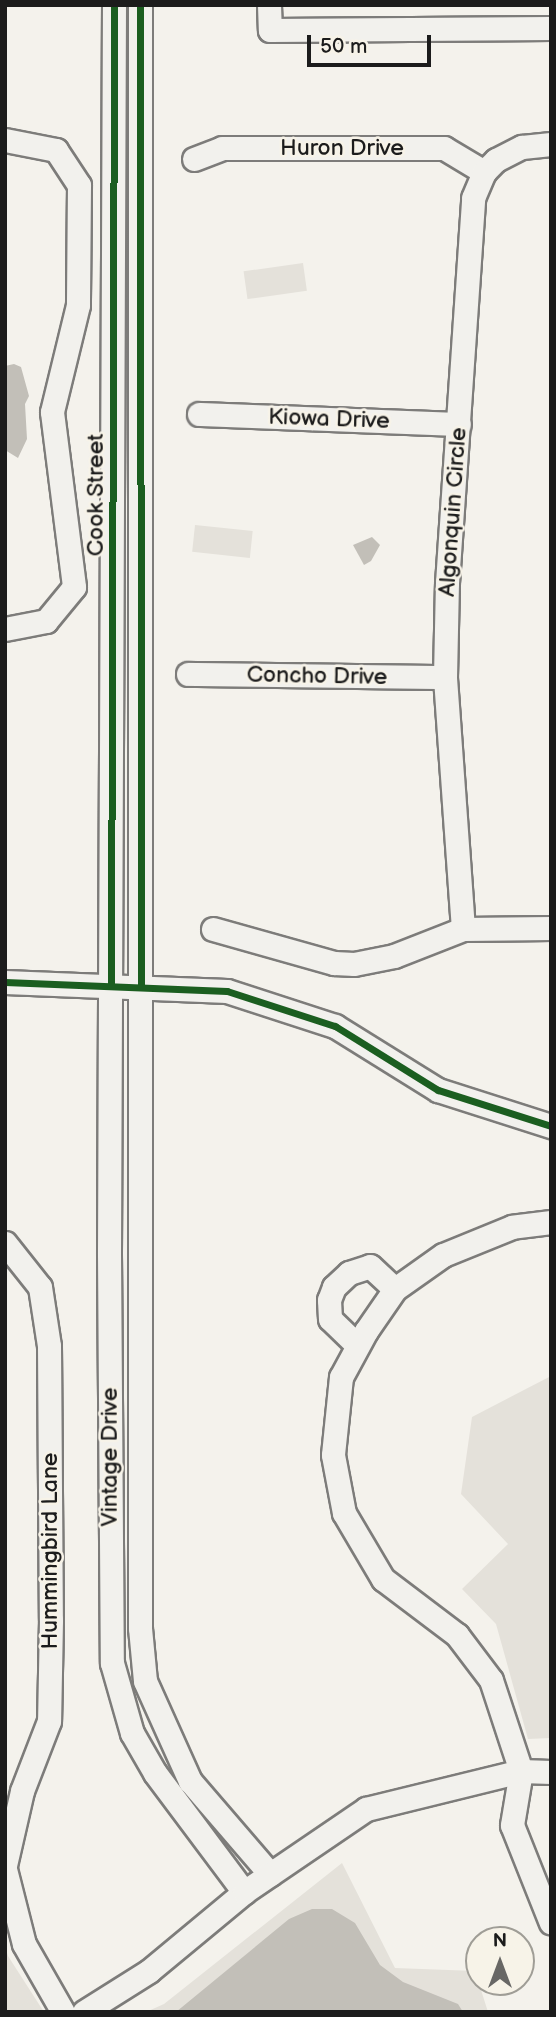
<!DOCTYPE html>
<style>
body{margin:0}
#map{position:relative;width:556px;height:2017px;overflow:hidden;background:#f4f2ec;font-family:"Balsamiq Sans",sans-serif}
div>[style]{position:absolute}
.green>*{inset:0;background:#e4e1da;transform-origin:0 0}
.water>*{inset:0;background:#c2bfb8}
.roads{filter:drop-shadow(2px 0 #7d7c7a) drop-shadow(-2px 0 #7d7c7a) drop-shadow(0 2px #7d7c7a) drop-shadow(0 -2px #7d7c7a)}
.minor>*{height:23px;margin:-11.5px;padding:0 11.5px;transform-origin:11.5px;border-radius:11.5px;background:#f2f1ed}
.cycleway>*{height:7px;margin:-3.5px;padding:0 3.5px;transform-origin:3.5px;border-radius:3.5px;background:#1b5e20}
span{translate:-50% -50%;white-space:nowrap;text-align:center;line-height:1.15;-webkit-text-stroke:5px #f7f3e8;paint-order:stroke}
.street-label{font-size:23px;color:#1c1c1c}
.frame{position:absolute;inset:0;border:7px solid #1c1c1c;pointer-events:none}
.north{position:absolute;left:465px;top:1926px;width:70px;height:70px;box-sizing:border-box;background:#f7f3e8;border:2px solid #9f9d96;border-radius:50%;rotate:0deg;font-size:19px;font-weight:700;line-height:28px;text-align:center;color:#1c1c1c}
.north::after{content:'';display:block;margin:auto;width:24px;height:32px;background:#686765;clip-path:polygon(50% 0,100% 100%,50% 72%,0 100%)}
.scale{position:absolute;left:307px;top:35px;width:124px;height:32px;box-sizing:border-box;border:4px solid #1c1c1c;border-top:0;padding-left:9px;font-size:21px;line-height:24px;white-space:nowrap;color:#1c1c1c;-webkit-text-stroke:5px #f7f3e8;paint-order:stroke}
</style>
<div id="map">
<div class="green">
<div style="left:303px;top:263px;width:28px;height:60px;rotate:82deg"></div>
<div style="left:195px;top:525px;width:58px;height:27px;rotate:6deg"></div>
<div style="clip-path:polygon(551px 1376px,551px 1738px,528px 1739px,496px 1624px,462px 1589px,508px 1544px,461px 1494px,472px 1417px)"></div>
<div style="clip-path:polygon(342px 1863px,395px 1968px,475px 1971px,488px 2012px,146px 2012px,164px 2004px)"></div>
<div style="clip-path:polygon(5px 1946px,8px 1956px,44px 2012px,5px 2012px)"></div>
</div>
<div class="water">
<div style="clip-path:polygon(14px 364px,21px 367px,29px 396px,25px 404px,27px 439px,18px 458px,5px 450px,5px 366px)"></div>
<div style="clip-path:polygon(372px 537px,380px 545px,371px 561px,364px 565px,353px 545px)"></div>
<div style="clip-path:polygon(312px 1909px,332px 1909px,355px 1923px,380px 1965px,403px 1982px,458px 2004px,463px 2012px,176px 2012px,289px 1919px)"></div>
</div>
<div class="roads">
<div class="minor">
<div style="left:114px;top:5px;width:1249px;rotate:90.23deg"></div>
<div style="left:109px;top:1254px;width:409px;rotate:89.6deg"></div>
<div style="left:112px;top:1663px;width:73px;rotate:74.1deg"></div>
<div style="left:132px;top:1733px;width:46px;rotate:60.1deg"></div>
<div style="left:155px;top:1773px;width:149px;rotate:53.2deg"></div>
<div style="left:140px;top:5px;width:1623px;rotate:90deg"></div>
<div style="left:140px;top:1628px;width:53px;rotate:84.6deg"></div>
<div style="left:145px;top:1681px;width:110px;rotate:65.8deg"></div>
<div style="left:190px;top:1781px;width:123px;rotate:49.3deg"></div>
<div style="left:269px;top:5px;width:25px;rotate:88deg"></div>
<div style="left:270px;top:30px;width:281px;rotate:-0.4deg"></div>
<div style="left:5px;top:140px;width:52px;rotate:11.1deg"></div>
<div style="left:56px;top:150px;width:42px;rotate:56.7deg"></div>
<div style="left:79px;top:185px;width:120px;rotate:90.5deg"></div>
<div style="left:78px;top:305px;width:110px;rotate:103.7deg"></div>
<div style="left:52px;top:412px;width:176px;rotate:82.8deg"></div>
<div style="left:74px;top:587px;width:44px;rotate:129.5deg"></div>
<div style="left:46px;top:621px;width:42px;rotate:169deg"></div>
<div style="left:194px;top:159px;width:30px;rotate:-21deg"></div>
<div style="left:222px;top:148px;width:222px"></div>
<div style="left:444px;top:148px;width:47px;rotate:31deg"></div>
<div style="left:199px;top:414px;width:260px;rotate:2.2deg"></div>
<div style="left:188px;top:674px;width:257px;rotate:0.7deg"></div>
<div style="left:213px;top:929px;width:126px;rotate:15.7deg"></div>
<div style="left:334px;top:963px;width:20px;rotate:3deg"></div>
<div style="left:354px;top:964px;width:41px;rotate:-11.3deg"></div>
<div style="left:394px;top:956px;width:74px;rotate:-21.4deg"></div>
<div style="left:463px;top:929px;width:88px;rotate:-0.7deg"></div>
<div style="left:463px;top:929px;width:253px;rotate:-94.1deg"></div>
<div style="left:445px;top:677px;width:94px;rotate:-88.8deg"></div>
<div style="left:447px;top:583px;width:386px;rotate:-86.1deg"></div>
<div style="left:473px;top:198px;width:28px;rotate:-67deg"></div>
<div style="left:484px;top:172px;width:17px;rotate:-45deg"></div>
<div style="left:496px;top:160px;width:29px;rotate:-27deg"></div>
<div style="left:522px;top:147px;width:29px;rotate:-6deg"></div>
<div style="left:5px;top:982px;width:222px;rotate:2.3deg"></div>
<div style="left:227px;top:991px;width:114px;rotate:18deg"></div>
<div style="left:335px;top:1026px;width:121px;rotate:31.9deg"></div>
<div style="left:438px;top:1090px;width:119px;rotate:17.7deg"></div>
<div style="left:551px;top:1222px;width:39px;rotate:173deg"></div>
<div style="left:512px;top:1227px;width:74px;rotate:157.9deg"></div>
<div style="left:443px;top:1255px;width:59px;rotate:144.7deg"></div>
<div style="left:395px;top:1289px;width:51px;rotate:124.6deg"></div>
<div style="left:366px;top:1331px;width:52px;rotate:118.5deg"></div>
<div style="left:341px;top:1377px;width:78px;rotate:95.9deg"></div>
<div style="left:333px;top:1455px;width:59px;rotate:79.3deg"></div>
<div style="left:344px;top:1513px;width:77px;rotate:59.4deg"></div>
<div style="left:383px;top:1579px;width:93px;rotate:37.1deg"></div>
<div style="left:457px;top:1635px;width:56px;rotate:52.9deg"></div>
<div style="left:491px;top:1680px;width:96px;rotate:71.8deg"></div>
<div style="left:521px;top:1771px;width:55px;rotate:99.5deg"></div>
<div style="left:512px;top:1825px;width:105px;rotate:68.3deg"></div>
<div style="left:5px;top:1243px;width:56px;rotate:51.5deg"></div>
<div style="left:40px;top:1287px;width:60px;rotate:81.3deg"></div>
<div style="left:49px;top:1346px;width:274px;rotate:89.6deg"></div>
<div style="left:51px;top:1620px;width:101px;rotate:91.1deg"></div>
<div style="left:49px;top:1721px;width:75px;rotate:111.1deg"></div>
<div style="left:22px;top:1791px;width:76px;rotate:102.9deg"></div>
<div style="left:357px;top:1345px;width:37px;rotate:-136deg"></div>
<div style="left:330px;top:1319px;width:19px;rotate:-93deg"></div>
<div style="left:329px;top:1300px;width:14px;rotate:-69deg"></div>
<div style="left:334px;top:1287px;width:21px;rotate:-43deg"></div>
<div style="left:349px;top:1273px;width:22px;rotate:-18deg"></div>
<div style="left:370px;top:1266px;width:34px;rotate:43deg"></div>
<div style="left:5px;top:1869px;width:77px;rotate:75.8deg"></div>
<div style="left:24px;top:1944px;width:78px;rotate:60.2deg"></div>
<div style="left:84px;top:2012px;width:77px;rotate:-32.2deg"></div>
<div style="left:149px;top:1971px;width:124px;rotate:-39.7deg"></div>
<div style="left:244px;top:1892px;width:148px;rotate:-34.2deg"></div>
<div style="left:366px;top:1809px;width:160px;rotate:-13.8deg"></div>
<div style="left:521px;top:1771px;width:30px;rotate:2deg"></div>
</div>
</div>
<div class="cycleway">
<div style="left:140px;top:5px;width:980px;rotate:89.94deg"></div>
<div style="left:5px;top:982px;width:222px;rotate:2.3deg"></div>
<div style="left:227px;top:991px;width:114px;rotate:18deg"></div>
<div style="left:335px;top:1026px;width:121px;rotate:31.9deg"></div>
<div style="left:438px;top:1090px;width:119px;rotate:17.7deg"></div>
<div style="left:111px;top:984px;width:979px;rotate:-89.82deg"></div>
</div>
<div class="street-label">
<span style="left:342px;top:148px">Huron Drive</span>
<span style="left:329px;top:419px;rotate:2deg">Kiowa Drive</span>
<span style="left:96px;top:495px;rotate:-90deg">Cook Street</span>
<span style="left:453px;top:512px;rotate:-86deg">Algonquin Circle</span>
<span style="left:317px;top:676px;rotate:1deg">Concho Drive</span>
<span style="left:110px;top:1457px;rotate:-90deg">Vintage Drive</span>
<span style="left:50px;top:1551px;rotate:-90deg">Hummingbird Lane</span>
</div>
<div class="frame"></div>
<div class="north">N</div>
<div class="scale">50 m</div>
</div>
